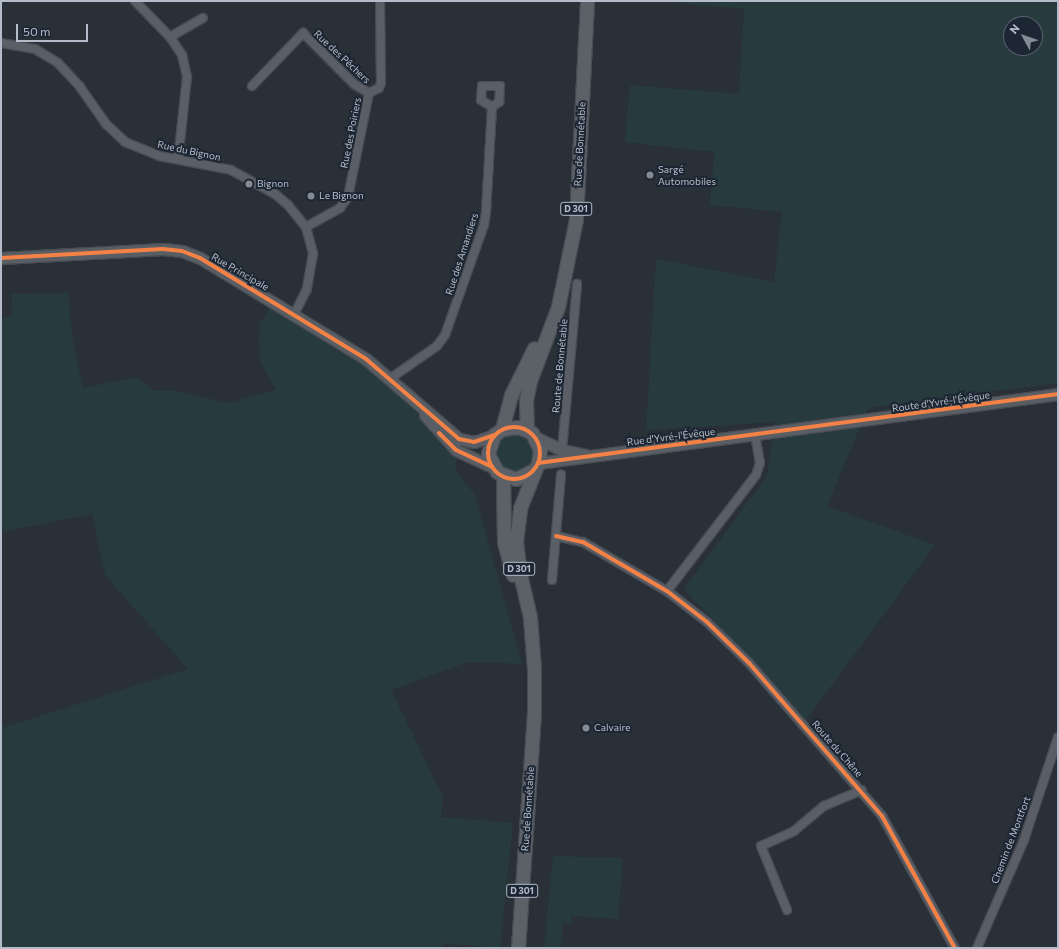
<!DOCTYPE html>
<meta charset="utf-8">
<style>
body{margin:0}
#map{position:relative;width:1059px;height:949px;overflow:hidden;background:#2a3038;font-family:Commissioner,sans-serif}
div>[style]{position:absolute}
.green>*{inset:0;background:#273a3e}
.round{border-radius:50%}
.roads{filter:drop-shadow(1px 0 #484c53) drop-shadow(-1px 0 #484c53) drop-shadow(0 1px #484c53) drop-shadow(0 -1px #484c53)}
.street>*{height:8px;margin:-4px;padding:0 4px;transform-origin:4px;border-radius:4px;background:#5a5e66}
.secondary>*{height:11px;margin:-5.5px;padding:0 5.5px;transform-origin:5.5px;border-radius:5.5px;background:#595d64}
.primary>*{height:13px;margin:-6.5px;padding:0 6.5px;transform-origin:6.5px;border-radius:6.5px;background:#5c6168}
.cycleway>*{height:4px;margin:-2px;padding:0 2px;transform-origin:2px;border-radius:2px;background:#f48246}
.cycleway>.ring{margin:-2px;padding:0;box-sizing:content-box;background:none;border:4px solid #f48246;border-radius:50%}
.dots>*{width:11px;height:11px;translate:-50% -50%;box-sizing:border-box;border:2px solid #1d2633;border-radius:50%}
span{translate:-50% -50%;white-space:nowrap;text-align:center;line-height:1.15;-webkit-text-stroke:4px #1d2633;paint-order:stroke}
.shield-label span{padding:1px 3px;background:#1d2633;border:1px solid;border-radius:3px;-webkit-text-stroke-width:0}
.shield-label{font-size:9px;color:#b4bcc9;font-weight:700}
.street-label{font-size:10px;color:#b4bcc9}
.poi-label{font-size:10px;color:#b4bcc9}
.left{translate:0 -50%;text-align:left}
.frame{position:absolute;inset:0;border:2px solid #b4bcc9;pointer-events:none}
.north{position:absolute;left:1003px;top:16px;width:40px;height:40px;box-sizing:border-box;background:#1d2633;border:1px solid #59626f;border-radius:50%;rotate:310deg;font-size:11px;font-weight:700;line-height:16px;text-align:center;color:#b4bcc9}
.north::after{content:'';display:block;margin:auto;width:14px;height:18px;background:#848b96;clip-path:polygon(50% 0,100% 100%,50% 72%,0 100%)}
.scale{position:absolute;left:16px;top:24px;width:72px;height:18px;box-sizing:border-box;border:2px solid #b4bcc9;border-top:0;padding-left:5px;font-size:12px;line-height:14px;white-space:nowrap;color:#b4bcc9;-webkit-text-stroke:3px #1d2633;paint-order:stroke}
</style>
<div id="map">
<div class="green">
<div style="clip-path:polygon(evenodd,656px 1px,1058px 1px,1058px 383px,868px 408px,827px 506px,935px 545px,806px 720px,684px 589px,767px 476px,775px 422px,646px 430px,656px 259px,774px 282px,782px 212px,710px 205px,714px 152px,625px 142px,630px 85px,739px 94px,744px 9px,656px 1px,1011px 24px,1035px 24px,1035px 48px,1011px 48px,1011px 24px)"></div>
<div style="clip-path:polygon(68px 293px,73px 341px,83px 388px,138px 377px,152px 390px,176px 391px,229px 403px,276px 390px,261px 363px,259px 343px,260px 323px,277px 298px,339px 337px,407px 384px,458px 433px,456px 472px,475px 495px,522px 664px,468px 662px,391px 690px,443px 797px,441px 817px,513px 823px,500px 948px,443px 943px,443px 948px,1px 948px,1px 721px,5px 727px,188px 669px,105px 575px,92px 514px,1px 532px,1px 318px,11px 316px,12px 294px)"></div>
<div class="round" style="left:494px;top:432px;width:40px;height:40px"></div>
<div style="clip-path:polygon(553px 856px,623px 858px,619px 903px,618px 919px,571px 916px,571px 923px,563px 923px,561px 948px,544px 948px)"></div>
</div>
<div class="roads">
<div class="street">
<div style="left:135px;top:1px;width:50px;rotate:45.8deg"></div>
<div style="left:170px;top:37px;width:22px;rotate:56deg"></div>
<div style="left:182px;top:55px;width:23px;rotate:77deg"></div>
<div style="left:187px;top:77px;width:83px;rotate:96.2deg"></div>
<div style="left:170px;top:37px;width:38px;rotate:-30deg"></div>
<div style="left:1px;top:43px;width:35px;rotate:10deg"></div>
<div style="left:35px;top:49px;width:27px;rotate:31deg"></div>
<div style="left:58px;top:63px;width:33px;rotate:47deg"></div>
<div style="left:80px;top:87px;width:45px;rotate:54.9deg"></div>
<div style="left:106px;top:124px;width:26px;rotate:43deg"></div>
<div style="left:125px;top:142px;width:37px;rotate:22deg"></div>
<div style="left:159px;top:156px;width:73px;rotate:11deg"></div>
<div style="left:231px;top:170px;width:50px;rotate:28.6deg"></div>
<div style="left:275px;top:194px;width:17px;rotate:40deg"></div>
<div style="left:288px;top:205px;width:28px;rotate:51deg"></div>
<div style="left:306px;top:227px;width:28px;rotate:75deg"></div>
<div style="left:313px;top:254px;width:36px;rotate:100deg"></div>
<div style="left:307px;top:289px;width:27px;rotate:117deg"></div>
<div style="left:252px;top:86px;width:74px;rotate:-46.1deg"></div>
<div style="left:303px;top:33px;width:72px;rotate:45deg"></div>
<div style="left:354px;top:84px;width:17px;rotate:31deg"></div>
<div style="left:306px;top:227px;width:39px;rotate:-29deg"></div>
<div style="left:340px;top:208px;width:14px;rotate:-54deg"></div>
<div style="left:348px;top:197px;width:106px;rotate:-78.6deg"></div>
<div style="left:369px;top:93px;width:11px;rotate:-27deg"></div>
<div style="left:379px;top:88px;width:5px;rotate:-68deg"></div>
<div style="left:381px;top:83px;width:82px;rotate:-90.7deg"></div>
<div style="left:391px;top:378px;width:56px;rotate:-34.8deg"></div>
<div style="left:437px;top:346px;width:14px;rotate:-54deg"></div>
<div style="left:445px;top:335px;width:117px;rotate:-70.5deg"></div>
<div style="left:484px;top:225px;width:13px;rotate:-81deg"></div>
<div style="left:486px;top:212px;width:105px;rotate:-86.7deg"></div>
<div style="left:492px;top:107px;width:9px;rotate:-36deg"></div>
<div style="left:499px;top:102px;width:16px;rotate:-86deg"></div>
<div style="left:500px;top:86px;width:18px;rotate:180deg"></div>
<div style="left:482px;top:86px;width:14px;rotate:94deg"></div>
<div style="left:481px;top:100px;width:13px;rotate:32deg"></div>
<div style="left:562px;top:450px;width:167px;rotate:-84.8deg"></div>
<div style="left:556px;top:536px;width:28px;rotate:13deg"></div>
<div style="left:583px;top:542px;width:97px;rotate:30.3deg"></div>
<div style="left:667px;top:591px;width:51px;rotate:37.8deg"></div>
<div style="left:707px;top:622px;width:59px;rotate:44.3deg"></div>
<div style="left:749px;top:663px;width:203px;rotate:49deg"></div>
<div style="left:882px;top:816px;width:151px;rotate:61.1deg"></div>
<div style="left:552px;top:580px;width:106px;rotate:-85.1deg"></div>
<div style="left:667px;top:591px;width:146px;rotate:-52.5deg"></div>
<div style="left:756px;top:475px;width:13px;rotate:-72deg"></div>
<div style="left:760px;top:463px;width:28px;rotate:-100deg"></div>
<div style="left:787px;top:910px;width:69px;rotate:-112.1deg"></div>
<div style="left:761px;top:846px;width:36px;rotate:-24deg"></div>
<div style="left:794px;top:831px;width:39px;rotate:-40deg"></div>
<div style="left:824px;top:806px;width:41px;rotate:-22.8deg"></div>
<div style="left:977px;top:948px;width:118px;rotate:-66.5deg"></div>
<div style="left:1024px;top:840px;width:108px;rotate:-71.7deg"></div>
</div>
<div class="secondary">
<div style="left:1px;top:258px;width:162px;rotate:-3.2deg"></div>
<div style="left:163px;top:249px;width:19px;rotate:6deg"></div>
<div style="left:182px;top:251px;width:19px;rotate:21deg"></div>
<div style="left:200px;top:258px;width:194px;rotate:31.3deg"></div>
<div style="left:366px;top:359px;width:123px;rotate:40.7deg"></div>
<div style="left:459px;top:439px;width:15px;rotate:11deg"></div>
<div style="left:474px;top:442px;width:21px;rotate:-19deg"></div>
<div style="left:425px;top:415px;width:47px;rotate:48.5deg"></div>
<div style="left:456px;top:450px;width:40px;rotate:25deg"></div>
<div style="left:535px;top:437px;width:30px;rotate:26deg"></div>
<div style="left:562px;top:450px;width:25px;rotate:12deg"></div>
<div style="left:538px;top:463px;width:525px;rotate:-7.56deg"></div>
</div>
<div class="primary">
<div style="left:502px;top:429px;width:35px;rotate:-75deg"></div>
<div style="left:511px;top:395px;width:52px;rotate:-63.9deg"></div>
<div style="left:527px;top:430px;width:30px;rotate:-92deg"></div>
<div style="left:526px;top:400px;width:19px;rotate:-78deg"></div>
<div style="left:530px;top:381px;width:79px;rotate:-69.3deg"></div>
<div style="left:558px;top:307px;width:90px;rotate:-78.4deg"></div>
<div style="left:576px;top:219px;width:218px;rotate:-87.1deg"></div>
<div style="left:503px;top:476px;width:66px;rotate:89.1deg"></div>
<div style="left:504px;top:542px;width:34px;rotate:75deg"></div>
<div style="left:518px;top:948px;width:236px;rotate:-86.1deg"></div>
<div style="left:534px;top:713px;width:44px;rotate:-90deg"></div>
<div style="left:534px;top:669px;width:52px;rotate:-94.4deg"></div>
<div style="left:530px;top:617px;width:44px;rotate:-103.1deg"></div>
<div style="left:520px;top:574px;width:32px;rotate:-97deg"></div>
<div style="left:516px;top:542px;width:34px;rotate:-83deg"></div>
<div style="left:520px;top:508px;width:48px;rotate:-68.2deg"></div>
<div style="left:538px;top:463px;width:13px;rotate:-81deg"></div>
<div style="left:540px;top:450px;width:19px;rotate:-115deg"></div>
<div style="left:532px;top:433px;width:14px;rotate:-155deg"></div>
<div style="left:519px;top:427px;width:17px;rotate:173deg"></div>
<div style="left:502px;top:429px;width:10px;rotate:143deg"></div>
<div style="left:494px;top:435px;width:20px;rotate:108deg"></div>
<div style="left:488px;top:454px;width:20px;rotate:63deg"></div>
<div style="left:497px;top:472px;width:20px;rotate:20deg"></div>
<div style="left:516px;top:479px;width:20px;rotate:-27deg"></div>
</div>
</div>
<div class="cycleway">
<div style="left:1px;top:258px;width:162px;rotate:-3.2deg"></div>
<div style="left:163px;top:249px;width:19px;rotate:6deg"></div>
<div style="left:182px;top:251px;width:19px;rotate:21deg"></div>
<div style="left:200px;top:258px;width:194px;rotate:31.3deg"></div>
<div style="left:366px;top:359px;width:123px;rotate:40.7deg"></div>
<div style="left:459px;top:439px;width:15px;rotate:11deg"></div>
<div style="left:474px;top:442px;width:21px;rotate:-19deg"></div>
<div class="ring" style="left:488px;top:427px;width:48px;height:48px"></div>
<div style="left:439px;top:433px;width:24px;rotate:45deg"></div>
<div style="left:456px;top:450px;width:40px;rotate:25deg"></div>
<div style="left:538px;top:463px;width:525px;rotate:-7.56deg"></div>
<div style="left:556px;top:536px;width:28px;rotate:13deg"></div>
<div style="left:583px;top:542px;width:97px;rotate:30.3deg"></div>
<div style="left:667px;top:591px;width:51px;rotate:37.8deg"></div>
<div style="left:707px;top:622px;width:59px;rotate:44.3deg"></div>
<div style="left:749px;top:663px;width:203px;rotate:49deg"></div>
<div style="left:882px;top:816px;width:151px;rotate:61.1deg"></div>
</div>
<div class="dots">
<div style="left:650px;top:175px;background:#848b96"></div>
<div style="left:249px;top:184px;background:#848b96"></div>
<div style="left:311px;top:196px;background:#848b96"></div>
<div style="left:586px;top:728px;background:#848b96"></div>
</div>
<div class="shield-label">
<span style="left:576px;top:209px">D 301</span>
<span style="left:519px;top:569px">D 301</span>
<span style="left:522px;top:891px">D 301</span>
</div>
<div class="street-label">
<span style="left:342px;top:57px;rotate:43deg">Rue des Pêchers</span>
<span style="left:351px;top:133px;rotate:-79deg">Rue des Poiriers</span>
<span style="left:580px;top:144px;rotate:-87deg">Rue de Bonnétable</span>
<span style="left:189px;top:151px;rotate:12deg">Rue du Bignon</span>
<span style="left:462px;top:254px;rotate:-72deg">Rue des Amandiers</span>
<span style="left:240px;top:272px;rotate:30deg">Rue Principale</span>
<span style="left:560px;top:366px;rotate:-85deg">Route de Bonnétable</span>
<span style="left:941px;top:402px;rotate:-8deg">Route d'Yvré-l'Évêque</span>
<span style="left:671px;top:437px;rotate:-7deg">Rue d'Yvré-l'Évêque</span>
<span style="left:837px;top:749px;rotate:49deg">Route du Chêne</span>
<span style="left:528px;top:809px;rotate:-86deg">Rue de Bonnétable</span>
<span style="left:1011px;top:840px;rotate:-69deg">Chemin de Montfort</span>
</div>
<div class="poi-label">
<span class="left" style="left:658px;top:175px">Sargé<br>Automobiles</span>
<span class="left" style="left:257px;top:184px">Bignon</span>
<span class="left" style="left:319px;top:196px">Le Bignon</span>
<span class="left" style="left:594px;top:728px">Calvaire</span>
</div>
<div class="frame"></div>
<div class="north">N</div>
<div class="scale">50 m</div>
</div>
